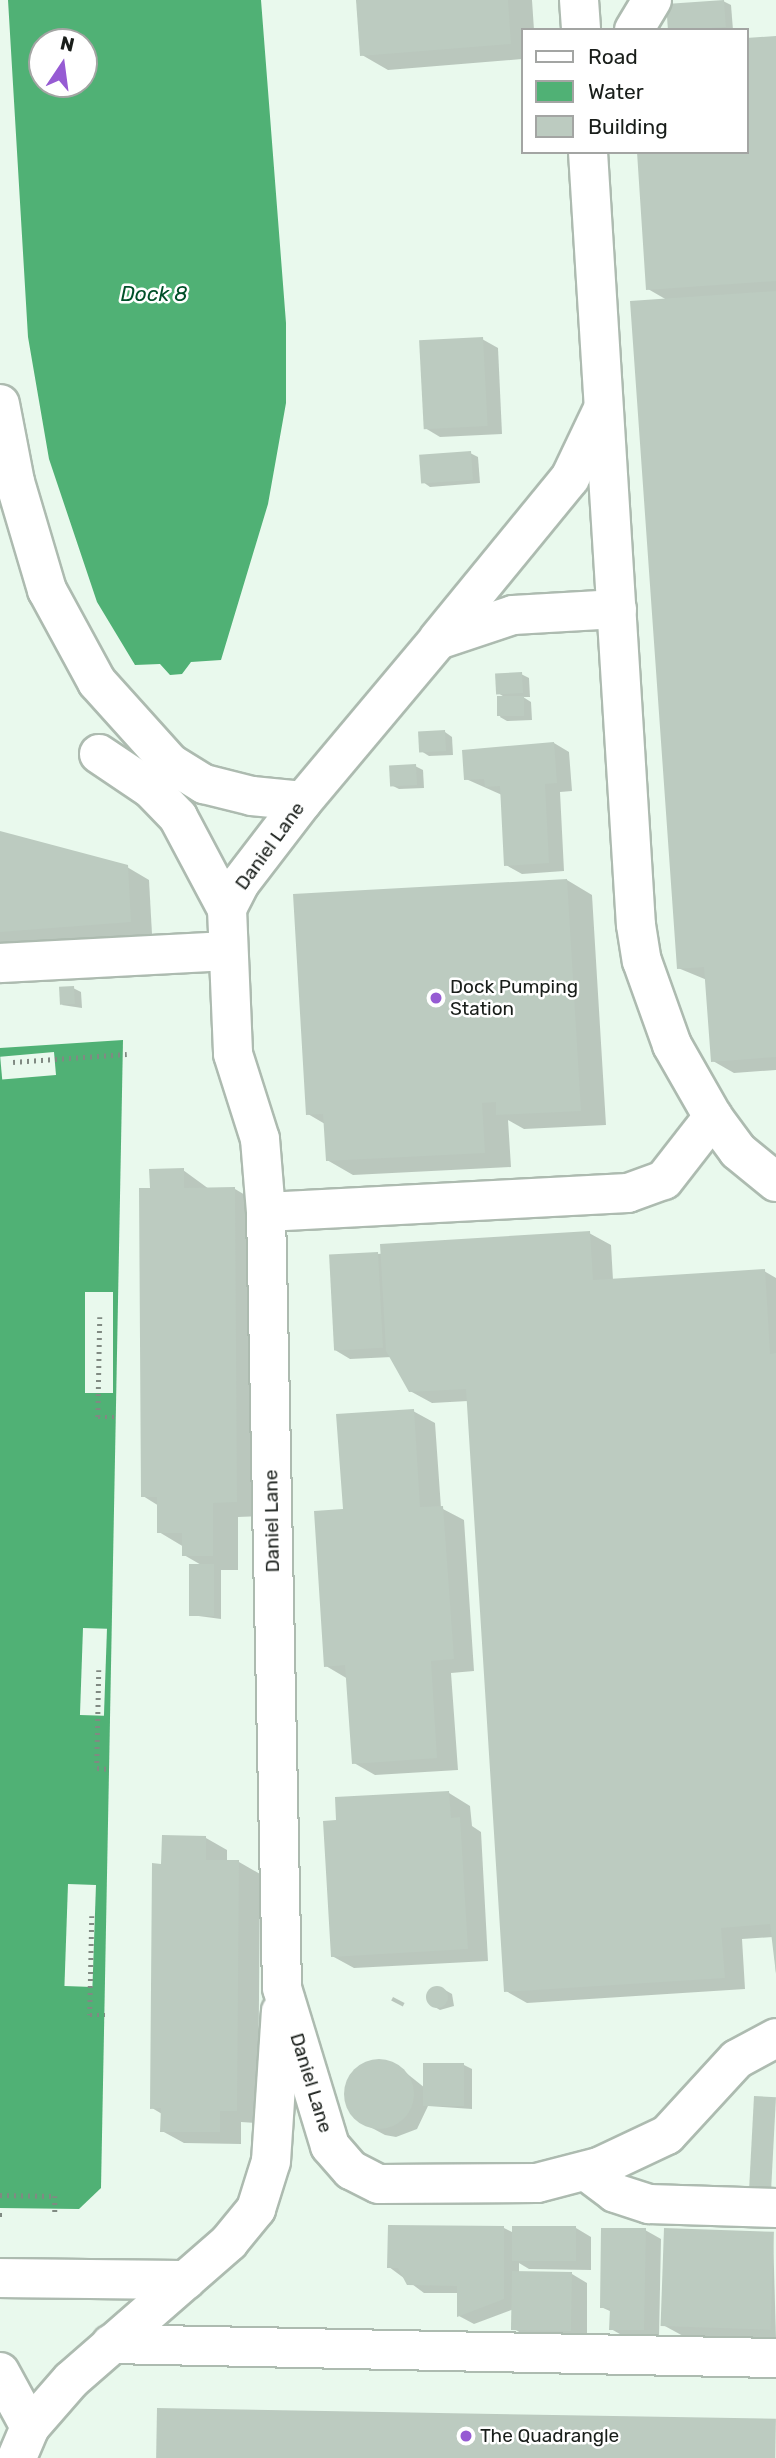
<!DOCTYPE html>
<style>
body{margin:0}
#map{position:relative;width:776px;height:2458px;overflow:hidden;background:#e9f9ed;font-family:Rubik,sans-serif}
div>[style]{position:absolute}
.water>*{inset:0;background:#50b175}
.pier>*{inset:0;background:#e9f9ed;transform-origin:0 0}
.shadow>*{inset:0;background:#0003;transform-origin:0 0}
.building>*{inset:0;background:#bccbc0;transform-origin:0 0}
.round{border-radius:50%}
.path>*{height:4.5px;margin-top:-2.25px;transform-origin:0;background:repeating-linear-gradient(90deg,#808a82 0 2px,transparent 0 7px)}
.roads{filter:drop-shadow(2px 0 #adbbb0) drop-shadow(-2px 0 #adbbb0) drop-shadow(0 2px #adbbb0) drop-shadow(0 -2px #adbbb0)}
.minor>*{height:38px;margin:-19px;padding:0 19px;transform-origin:19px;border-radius:19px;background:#fff}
.dots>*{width:19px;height:19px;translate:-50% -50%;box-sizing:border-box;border:4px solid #fff;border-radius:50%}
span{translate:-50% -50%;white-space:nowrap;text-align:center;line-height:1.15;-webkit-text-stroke:5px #fff;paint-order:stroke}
.street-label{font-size:19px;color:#191e1a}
.poi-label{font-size:19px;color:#191e1a}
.left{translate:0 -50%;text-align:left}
.water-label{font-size:21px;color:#005029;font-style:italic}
.legend{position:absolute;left:521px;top:28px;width:228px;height:126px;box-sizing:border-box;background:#fff;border:2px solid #a3a5a3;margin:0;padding:9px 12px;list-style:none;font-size:21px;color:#191e1a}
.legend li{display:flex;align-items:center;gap:14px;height:35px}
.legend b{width:35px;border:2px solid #a3a5a3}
.north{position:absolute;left:28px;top:28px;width:70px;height:70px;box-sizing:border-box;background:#fff;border:2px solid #a3a5a3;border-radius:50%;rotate:13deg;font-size:19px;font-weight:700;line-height:28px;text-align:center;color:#191e1a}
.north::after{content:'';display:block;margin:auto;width:24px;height:32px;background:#965bd3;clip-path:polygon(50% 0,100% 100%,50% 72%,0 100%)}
</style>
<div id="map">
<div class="water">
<div style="clip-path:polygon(evenodd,8px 0,261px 0,286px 323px,286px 403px,268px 504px,221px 660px,191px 662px,182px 674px,170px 675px,160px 664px,135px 665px,97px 602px,49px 459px,28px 337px,8px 0,42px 42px,84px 42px,84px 84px,42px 84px,42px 42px)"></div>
<div style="clip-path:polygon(123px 1040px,101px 2188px,79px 2209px,0 2208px,0 1048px)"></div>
</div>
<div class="pier">
<div style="left:54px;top:1052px;width:23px;height:54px;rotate:85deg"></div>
<div style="left:85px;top:1292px;width:28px;height:101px"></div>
<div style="left:83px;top:1628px;width:24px;height:87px;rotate:2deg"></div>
<div style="left:68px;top:1884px;width:28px;height:102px;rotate:2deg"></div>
</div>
<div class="shadow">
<div style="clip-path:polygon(358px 0,532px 0,534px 30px,522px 30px,522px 59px,388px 70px,362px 55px)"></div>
<div style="clip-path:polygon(723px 1px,731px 5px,733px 30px,670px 30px)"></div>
<div style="clip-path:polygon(776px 38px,776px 1070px,734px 1073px,713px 1061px,707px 980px,678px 968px,667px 300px,648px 289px,746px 152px)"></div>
<div style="clip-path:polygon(482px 339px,498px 348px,502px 434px,440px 437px,425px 428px)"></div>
<div style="clip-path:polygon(470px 453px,478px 457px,480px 483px,430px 487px,423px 482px)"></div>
<div style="clip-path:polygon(521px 674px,529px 678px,530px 697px,523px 697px,531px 702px,532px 720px,507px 721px,500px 717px,506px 698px,498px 693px)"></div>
<div style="clip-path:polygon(445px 732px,452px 737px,453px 755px,429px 756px,421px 751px)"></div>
<div style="clip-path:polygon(554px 743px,569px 752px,572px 791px,560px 792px,564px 871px,522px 874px,506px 865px,502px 795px,466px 779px)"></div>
<div style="clip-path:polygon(415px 766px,423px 770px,424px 788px,399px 789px,391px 785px)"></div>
<div style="clip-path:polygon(0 832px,127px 867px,149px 880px,152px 934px,0 945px)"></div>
<div style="clip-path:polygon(567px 880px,592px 895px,606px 1125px,524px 1129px,508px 1120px,511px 1167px,353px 1175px,327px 1160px,325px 1124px,308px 1114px)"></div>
<div style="clip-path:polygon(73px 988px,81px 992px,82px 1008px,62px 1005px)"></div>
<div style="clip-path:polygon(183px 1170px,209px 1189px,235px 1189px,260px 1204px,262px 1516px,238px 1517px,238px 1570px,221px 1570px,221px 1619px,191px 1615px,203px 1566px,184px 1555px,184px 1547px,159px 1532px,159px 1506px,143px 1496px,151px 1190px)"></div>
<div style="clip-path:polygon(589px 1233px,611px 1245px,613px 1280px,764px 1271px,776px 1278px,776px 1973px,773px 1937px,742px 1939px,745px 1989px,527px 2003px,506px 1991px,468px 1401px,432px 1403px,410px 1391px,392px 1357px,350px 1359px,335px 1350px,378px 1254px)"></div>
<div style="clip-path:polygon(413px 1411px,435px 1423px,441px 1508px,464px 1520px,474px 1671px,451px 1673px,458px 1770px,375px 1775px,354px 1763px,348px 1679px,326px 1666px,345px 1511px)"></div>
<div style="clip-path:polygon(449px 1793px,470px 1806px,472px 1826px,481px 1832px,488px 1961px,354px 1968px,332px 1956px)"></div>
<div style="clip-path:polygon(206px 1838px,227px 1850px,227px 1862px,239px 1862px,260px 1874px,258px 2123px,241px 2122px,241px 2144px,184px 2143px,162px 2131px,162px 2114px,152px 2108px)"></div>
<div style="clip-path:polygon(445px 1990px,452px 1994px,454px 2006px,440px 2010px,433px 2006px,430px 1992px)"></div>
<div style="left:393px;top:1997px;width:13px;height:4px;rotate:27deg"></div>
<div style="clip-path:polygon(373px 2060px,395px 2064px,425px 2088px,464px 2065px,472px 2069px,472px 2109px,428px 2106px,417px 2129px,396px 2137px,385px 2135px,359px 2121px,346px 2102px,348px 2080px)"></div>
<div style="clip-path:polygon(504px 2228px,514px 2233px,576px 2228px,591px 2237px,591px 2270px,529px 2269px,519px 2263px,519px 2273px,572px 2274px,587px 2283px,587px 2339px,530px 2338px,514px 2329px,514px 2309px,474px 2324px,459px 2316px,459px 2293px,424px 2293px,389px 2267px)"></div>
<div style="clip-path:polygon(645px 2230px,661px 2239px,659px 2338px,627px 2338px,611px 2329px,612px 2312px,601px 2307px)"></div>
<div style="clip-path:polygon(773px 2233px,776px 2339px,685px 2337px,663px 2325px)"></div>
</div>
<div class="building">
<div style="clip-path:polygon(356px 0,508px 0,511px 44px,360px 56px)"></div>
<div style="left:724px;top:0;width:27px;height:58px;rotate:86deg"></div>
<div style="clip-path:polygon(776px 36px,776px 281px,646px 290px,637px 152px,746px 152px,746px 38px)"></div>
<div style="clip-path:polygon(776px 291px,776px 1057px,711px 1062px,704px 967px,677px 969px,630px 301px)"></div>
<div style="left:483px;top:337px;width:89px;height:64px;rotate:87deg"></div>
<div style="left:471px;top:451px;width:29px;height:52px;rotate:86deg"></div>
<div style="left:522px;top:672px;width:21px;height:27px;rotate:87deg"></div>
<div style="left:524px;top:696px;width:20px;height:27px;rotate:90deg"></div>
<div style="left:445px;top:730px;width:21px;height:27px;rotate:87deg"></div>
<div style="clip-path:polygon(554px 742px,557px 783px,545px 784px,549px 863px,504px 866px,500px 786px,485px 787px,484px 779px,464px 780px,462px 750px)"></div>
<div style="left:416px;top:764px;width:21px;height:27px;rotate:87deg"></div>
<div style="clip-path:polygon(0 831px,128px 865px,131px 922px,0 932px)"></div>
<div style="clip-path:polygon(567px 879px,581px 1111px,496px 1115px,496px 1102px,482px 1103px,485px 1153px,326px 1161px,323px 1114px,306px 1115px,293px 894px)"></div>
<div style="left:74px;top:986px;width:18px;height:15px;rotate:87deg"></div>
<div style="clip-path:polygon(184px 1168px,184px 1188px,235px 1187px,237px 1502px,213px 1503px,213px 1556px,182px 1556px,182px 1533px,157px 1533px,157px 1497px,141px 1497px,139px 1188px,150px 1188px,149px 1169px)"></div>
<div style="clip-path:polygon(590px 1231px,593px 1280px,765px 1269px,770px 1354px,776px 1353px,776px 1974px,770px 1924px,721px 1928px,725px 1978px,504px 1992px,466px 1389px,409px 1392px,386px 1351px,380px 1244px)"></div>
<div style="left:378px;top:1252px;width:96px;height:49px;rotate:87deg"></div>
<div style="clip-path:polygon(414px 1409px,420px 1507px,443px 1506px,454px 1659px,431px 1661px,437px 1758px,352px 1764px,345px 1665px,324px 1667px,314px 1511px,343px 1509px,336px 1414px)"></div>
<div style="left:189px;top:1564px;width:25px;height:52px"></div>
<div style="clip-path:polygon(449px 1791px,451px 1818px,460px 1817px,468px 1949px,331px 1957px,323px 1821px,336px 1820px,335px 1797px)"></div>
<div style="clip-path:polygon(162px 1835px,206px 1836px,206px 1860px,239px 1860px,237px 2111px,220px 2111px,220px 2132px,160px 2132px,161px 2108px,150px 2109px,152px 1863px,161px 1864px)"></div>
<div class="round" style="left:426px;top:1986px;width:22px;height:22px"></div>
<div class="round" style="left:344px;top:2059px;width:70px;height:70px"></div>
<div style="left:423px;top:2063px;width:41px;height:43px"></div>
<div style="left:754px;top:2096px;width:22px;height:92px;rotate:3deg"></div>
<div style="clip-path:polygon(388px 2225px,504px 2226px,504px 2299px,457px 2317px,457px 2286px,407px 2285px,398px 2268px,387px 2268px)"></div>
<div style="left:512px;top:2226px;width:64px;height:35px"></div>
<div style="clip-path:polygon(601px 2228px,646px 2228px,644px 2330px,609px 2330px,610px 2308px,600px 2308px)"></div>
<div style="left:664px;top:2228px;width:110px;height:98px;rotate:2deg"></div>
<div style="left:512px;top:2271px;width:60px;height:59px;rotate:1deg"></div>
<div style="left:157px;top:2408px;width:619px;height:50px;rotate:1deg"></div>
</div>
<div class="path">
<div style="left:13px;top:1062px;width:114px;rotate:-4deg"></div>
<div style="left:100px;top:1317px;width:100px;rotate:91.1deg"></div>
<div style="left:98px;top:1417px;width:18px"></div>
<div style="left:99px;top:1670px;width:98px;rotate:91.2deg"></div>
<div style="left:97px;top:1768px;width:12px;rotate:5deg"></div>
<div style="left:92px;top:1916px;width:99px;rotate:91.2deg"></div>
<div style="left:90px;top:2015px;width:15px"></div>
<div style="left:0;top:2195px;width:55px;rotate:1deg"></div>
<div style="left:55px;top:2196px;width:18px;rotate:90deg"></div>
<div style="left:0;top:2215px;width:4px"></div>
</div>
<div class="roads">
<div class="minor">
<div style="left:579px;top:0;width:30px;rotate:86deg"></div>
<div style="left:634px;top:30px;width:35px;rotate:-59deg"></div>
<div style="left:588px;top:152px;width:774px;rotate:86.45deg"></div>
<div style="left:636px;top:925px;width:36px;rotate:81deg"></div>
<div style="left:642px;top:961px;width:89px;rotate:70.3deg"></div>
<div style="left:672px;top:1045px;width:83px;rotate:60.3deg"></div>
<div style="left:713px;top:1117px;width:42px;rotate:53.7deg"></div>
<div style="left:738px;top:1151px;width:49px;rotate:39.2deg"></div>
<div style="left:0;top:404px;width:79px;rotate:79.1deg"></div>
<div style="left:15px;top:482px;width:113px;rotate:73.5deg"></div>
<div style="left:47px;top:590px;width:105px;rotate:61.5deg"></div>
<div style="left:97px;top:682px;width:109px;rotate:48deg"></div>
<div style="left:170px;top:763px;width:40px;rotate:32deg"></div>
<div style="left:204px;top:784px;width:49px;rotate:14deg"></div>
<div style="left:252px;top:796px;width:51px;rotate:5.6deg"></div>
<div style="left:617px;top:609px;width:104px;rotate:176.7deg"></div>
<div style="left:513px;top:615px;width:79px;rotate:161.6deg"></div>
<div style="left:438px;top:640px;width:210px;rotate:130deg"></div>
<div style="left:303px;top:801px;width:103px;rotate:127.5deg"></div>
<div style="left:240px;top:883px;width:29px;rotate:117deg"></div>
<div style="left:227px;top:909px;width:145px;rotate:87.6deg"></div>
<div style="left:233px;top:1054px;width:89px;rotate:72.4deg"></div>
<div style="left:260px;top:1139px;width:73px;rotate:85.3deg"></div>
<div style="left:266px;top:1212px;width:776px;rotate:88.82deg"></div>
<div style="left:282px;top:1988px;width:165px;rotate:73.1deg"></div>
<div style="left:330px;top:2146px;width:32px;rotate:49deg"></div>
<div style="left:351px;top:2170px;width:31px;rotate:27deg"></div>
<div style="left:379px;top:2184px;width:158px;rotate:-0.4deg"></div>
<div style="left:537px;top:2183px;width:64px;rotate:-14.5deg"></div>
<div style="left:599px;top:2167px;width:75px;rotate:-25.2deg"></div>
<div style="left:667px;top:2135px;width:103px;rotate:-47.4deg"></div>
<div style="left:737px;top:2059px;width:44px;rotate:-28.3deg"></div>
<div style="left:439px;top:638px;width:207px;rotate:-50.7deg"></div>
<div style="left:570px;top:478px;width:72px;rotate:-64.5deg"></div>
<div style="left:99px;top:754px;width:63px;rotate:33.9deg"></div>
<div style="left:151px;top:789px;width:39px;rotate:46deg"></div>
<div style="left:178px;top:817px;width:104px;rotate:62deg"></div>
<div style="left:0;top:963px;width:228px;rotate:-3deg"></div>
<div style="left:266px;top:1212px;width:362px;rotate:-3deg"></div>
<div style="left:628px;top:1193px;width:38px;rotate:-20deg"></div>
<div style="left:664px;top:1180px;width:80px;rotate:-52.1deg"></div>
<div style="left:586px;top:2171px;width:36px;rotate:37deg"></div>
<div style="left:615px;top:2193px;width:36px;rotate:18deg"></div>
<div style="left:649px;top:2204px;width:127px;rotate:1.8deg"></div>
<div style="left:0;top:2278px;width:186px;rotate:0.6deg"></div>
<div style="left:111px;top:2344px;width:665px;rotate:1.21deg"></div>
<div style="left:0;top:2372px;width:63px;rotate:61.4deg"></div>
<div style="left:30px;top:2427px;width:34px;rotate:113deg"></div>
<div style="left:30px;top:2427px;width:62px;rotate:-48.9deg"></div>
<div style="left:71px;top:2380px;width:210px;rotate:-41.1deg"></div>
<div style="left:229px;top:2242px;width:43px;rotate:-50.7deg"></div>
<div style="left:256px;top:2209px;width:50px;rotate:-72.6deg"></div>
<div style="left:271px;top:2161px;width:150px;rotate:-86.2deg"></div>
</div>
</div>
<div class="dots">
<div style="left:436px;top:998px;background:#965bd3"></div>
<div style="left:466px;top:2436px;background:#965bd3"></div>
</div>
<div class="street-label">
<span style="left:270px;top:846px;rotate:-54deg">Daniel Lane</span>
<span style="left:272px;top:1521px;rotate:-91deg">Daniel Lane</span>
<span style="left:311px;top:2083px;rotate:73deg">Daniel Lane</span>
</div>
<div class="poi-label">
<span class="left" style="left:450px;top:998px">Dock Pumping<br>Station</span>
<span class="left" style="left:480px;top:2436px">The Quadrangle</span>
</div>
<div class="water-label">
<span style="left:154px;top:294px">Dock 8</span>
</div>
<ul class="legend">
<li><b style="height:9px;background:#fff"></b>Road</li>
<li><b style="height:19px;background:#50b175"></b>Water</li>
<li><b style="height:19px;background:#bccbc0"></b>Building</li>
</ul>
<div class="north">N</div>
</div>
